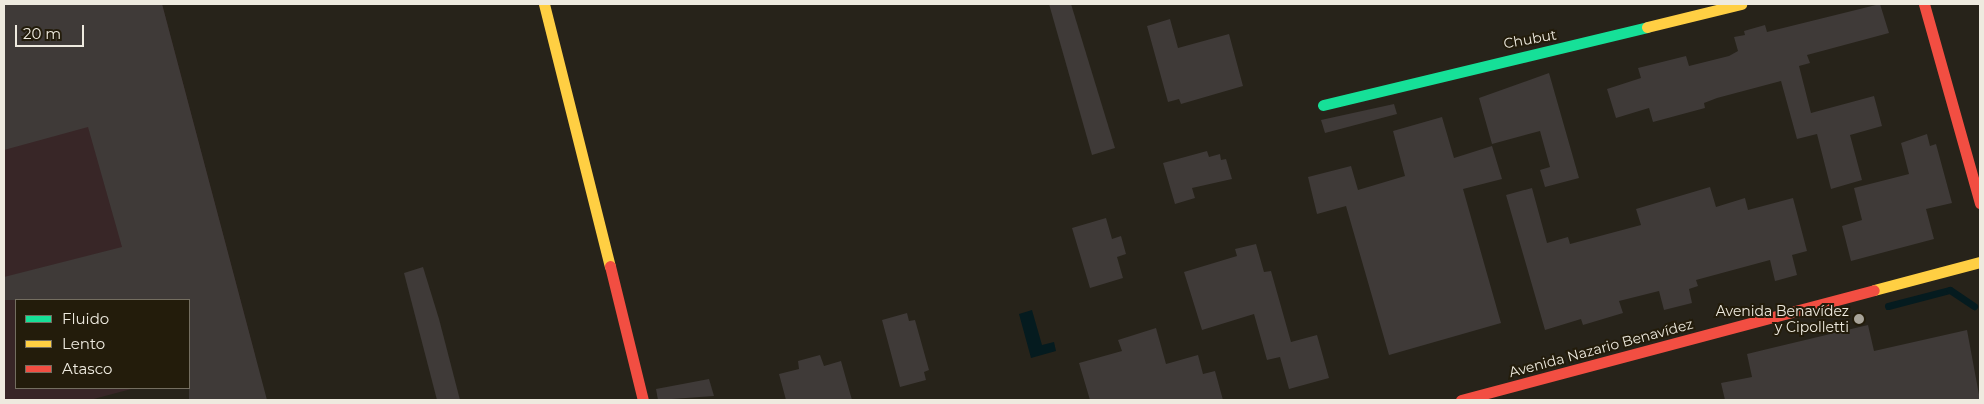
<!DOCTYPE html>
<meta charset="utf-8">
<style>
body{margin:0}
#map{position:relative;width:1984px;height:404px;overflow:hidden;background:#27231a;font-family:Montserrat,sans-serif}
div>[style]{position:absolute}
.industrial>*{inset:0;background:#382627}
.water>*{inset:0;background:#051b1f}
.stream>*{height:7px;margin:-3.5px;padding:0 3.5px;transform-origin:3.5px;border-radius:3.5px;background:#051b1f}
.building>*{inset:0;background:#3f3a38}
.fast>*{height:11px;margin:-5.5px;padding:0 5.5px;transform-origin:5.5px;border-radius:5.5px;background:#16e098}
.slow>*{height:11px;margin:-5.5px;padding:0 5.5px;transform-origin:5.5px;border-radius:5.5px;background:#ffcf43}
.jam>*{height:11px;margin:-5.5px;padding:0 5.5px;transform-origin:5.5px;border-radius:5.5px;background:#f24e42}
.dots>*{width:14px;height:14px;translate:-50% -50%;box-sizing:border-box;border:2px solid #231c0b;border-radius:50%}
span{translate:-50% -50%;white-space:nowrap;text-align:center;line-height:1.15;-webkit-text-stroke:4px #231c0b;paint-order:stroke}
.street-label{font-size:14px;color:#eeeadf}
.poi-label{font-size:14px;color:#eeeadf}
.right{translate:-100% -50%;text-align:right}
.frame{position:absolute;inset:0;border:5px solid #eeeadf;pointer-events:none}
.legend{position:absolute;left:15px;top:299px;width:175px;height:90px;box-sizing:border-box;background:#231c0b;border:1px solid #746e60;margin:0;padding:6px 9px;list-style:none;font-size:15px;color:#eeeadf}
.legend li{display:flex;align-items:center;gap:10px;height:25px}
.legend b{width:25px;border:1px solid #746e60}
.scale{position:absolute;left:15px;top:25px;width:69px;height:22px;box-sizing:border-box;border:2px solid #eeeadf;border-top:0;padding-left:6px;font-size:15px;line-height:18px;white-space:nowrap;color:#eeeadf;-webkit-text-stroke:4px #231c0b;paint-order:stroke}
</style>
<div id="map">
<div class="industrial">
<div style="clip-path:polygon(4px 4px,162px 4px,255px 355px,189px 373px,189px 300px,16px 300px,16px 388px,135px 388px,90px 400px,4px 400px)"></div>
</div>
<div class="water">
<div style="clip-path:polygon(1032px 310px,1042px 345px,1054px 342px,1056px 351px,1031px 358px,1019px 314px)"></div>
</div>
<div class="stream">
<div style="left:1888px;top:306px;width:64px;rotate:-14.5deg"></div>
<div style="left:1950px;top:290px;width:29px;rotate:34deg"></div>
</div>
<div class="building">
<div style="clip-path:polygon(4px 4px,162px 4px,267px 400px,189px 400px,189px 300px,4px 300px,4px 277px,122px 247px,88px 127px,4px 150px)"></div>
<div style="clip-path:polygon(1049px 4px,1071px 4px,1115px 148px,1092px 155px)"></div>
<div style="clip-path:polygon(1880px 4px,1889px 33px,1807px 55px,1810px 63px,1799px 66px,1811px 113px,1874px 96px,1882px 126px,1850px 135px,1862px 180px,1831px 189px,1817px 134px,1797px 139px,1781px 81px,1717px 98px,1704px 103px,1705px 108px,1653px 122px,1649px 108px,1616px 118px,1607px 89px,1641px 78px,1638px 68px,1686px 56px,1689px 66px,1729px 56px,1738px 51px,1734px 37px,1745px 35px,1744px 31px,1765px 25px,1767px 32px)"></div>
<div style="clip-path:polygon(1170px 19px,1178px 48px,1229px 34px,1243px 86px,1181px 104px,1179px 99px,1168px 102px,1147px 26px)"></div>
<div style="clip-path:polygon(1549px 73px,1579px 178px,1545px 187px,1540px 170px,1550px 167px,1540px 131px,1492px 144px,1479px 98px)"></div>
<div style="clip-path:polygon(1394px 104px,1397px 114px,1325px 133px,1321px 120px)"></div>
<div style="clip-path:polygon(1442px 117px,1454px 158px,1492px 146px,1502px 179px,1463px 189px,1501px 323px,1389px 355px,1346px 206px,1317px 214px,1308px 177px,1351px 166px,1358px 190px,1405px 176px,1393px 131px)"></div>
<div style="clip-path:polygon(1927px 134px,1930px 146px,1936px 144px,1952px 203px,1926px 209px,1934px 239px,1851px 261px,1842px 226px,1862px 220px,1854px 188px,1909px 174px,1901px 143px)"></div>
<div style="clip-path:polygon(1207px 151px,1209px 157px,1220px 154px,1221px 160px,1226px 159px,1232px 179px,1192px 188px,1195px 198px,1175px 204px,1163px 163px)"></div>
<div style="clip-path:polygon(1710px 187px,1716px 207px,1745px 198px,1748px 210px,1793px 198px,1807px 251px,1792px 255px,1797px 275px,1775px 281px,1770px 260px,1696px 280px,1698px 286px,1689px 289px,1692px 303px,1664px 310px,1659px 291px,1619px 301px,1623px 313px,1583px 325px,1581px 319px,1545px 330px,1506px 195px,1532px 188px,1547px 243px,1568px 237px,1570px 244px,1641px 225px,1636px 209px)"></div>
<div style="clip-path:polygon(1106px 218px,1112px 239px,1121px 236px,1126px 254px,1117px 257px,1123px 278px,1090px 288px,1072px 228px)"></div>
<div style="clip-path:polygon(1256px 244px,1264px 272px,1271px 271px,1291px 342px,1317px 335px,1329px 378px,1289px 389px,1280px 357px,1267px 360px,1254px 314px,1202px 330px,1184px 272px,1237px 256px,1235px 249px)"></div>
<div style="clip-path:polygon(423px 267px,439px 319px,460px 400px,437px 400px,404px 273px)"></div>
<div style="clip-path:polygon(907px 313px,909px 321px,915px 320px,929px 370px,924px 372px,926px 380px,900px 387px,882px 320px)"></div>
<div style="clip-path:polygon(1868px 325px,1874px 351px,1967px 330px,1980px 400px,1725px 400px,1721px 383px,1752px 377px,1747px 354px)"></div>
<div style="clip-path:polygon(1156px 328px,1166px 364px,1198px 355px,1203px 374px,1215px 371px,1223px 400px,1090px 400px,1079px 363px,1122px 351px,1118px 340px)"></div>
<div style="clip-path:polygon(820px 355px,824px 366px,841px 361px,852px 400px,786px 400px,779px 374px,799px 369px,798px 361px)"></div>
<div style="clip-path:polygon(709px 379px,714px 396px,658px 400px,656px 389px)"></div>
</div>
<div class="fast">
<div style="left:1323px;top:105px;width:333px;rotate:-13.5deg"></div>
</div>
<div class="slow">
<div style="left:544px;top:4px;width:270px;rotate:75.9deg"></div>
<div style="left:1647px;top:27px;width:97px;rotate:-13.7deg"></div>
<div style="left:1874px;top:290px;width:110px;rotate:-14.8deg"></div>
</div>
<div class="jam">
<div style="left:1924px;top:4px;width:207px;rotate:74.3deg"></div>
<div style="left:610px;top:266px;width:138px;rotate:76.2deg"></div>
<div style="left:1461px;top:400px;width:427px;rotate:-14.9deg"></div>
</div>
<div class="dots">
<div style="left:1859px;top:319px;background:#a8a49a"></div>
</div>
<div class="street-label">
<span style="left:1530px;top:39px;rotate:-10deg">Chubut</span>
<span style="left:1601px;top:348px;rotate:-15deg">Avenida Nazario Benavídez</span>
</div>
<div class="poi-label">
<span class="right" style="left:1849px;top:319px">Avenida Benavídez<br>y Cipolletti</span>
</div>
<div class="frame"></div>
<ul class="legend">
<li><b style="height:6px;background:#16e098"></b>Fluido</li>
<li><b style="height:6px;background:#ffcf43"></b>Lento</li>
<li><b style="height:6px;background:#f24e42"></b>Atasco</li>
</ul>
<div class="scale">20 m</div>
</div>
